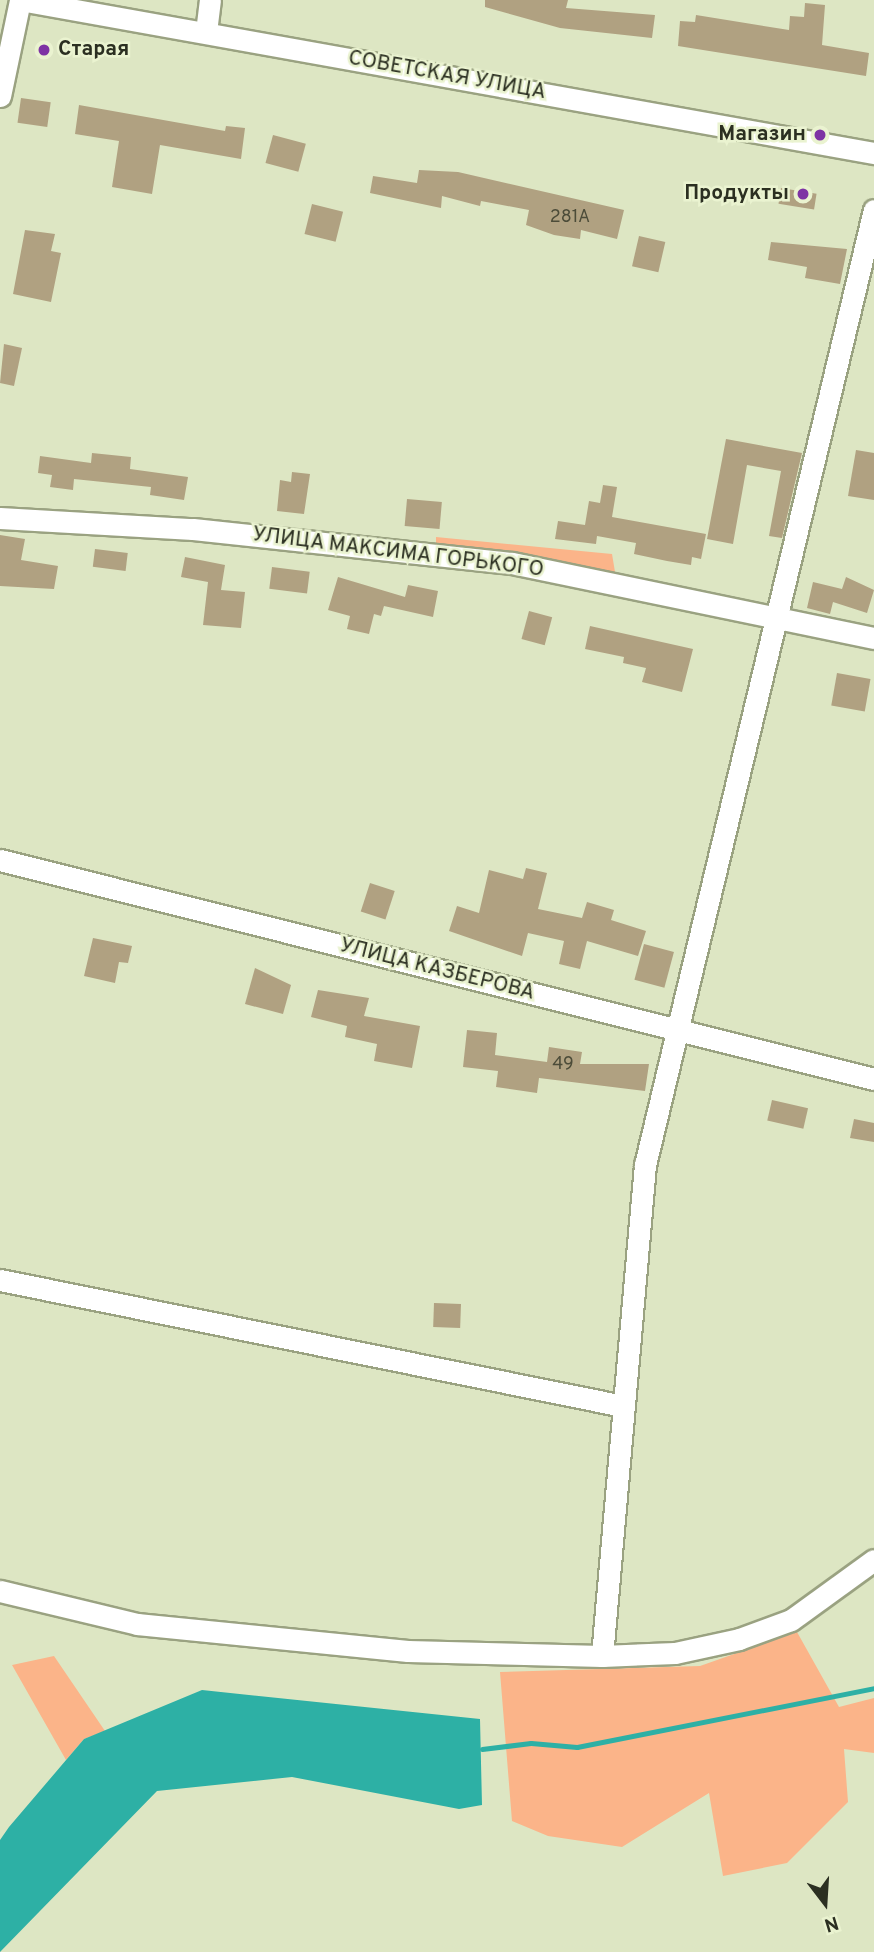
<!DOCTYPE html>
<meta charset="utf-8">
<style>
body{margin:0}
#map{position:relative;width:874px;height:1952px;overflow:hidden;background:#dde6c3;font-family:Overpass,sans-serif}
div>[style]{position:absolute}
.green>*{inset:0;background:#fbb489}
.water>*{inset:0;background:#2db0a5}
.stream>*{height:5px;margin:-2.5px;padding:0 2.5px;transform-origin:2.5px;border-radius:2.5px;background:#2db0a5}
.building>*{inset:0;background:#b0a181;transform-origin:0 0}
.roads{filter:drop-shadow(2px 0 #9aa281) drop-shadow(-2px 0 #9aa281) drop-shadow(0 2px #9aa281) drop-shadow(0 -2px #9aa281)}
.minor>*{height:21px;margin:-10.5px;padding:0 10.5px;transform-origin:10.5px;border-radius:10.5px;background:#fff}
.dots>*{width:19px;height:19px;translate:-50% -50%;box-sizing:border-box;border:4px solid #eaf3d0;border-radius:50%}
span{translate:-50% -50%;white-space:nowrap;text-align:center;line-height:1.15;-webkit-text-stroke:5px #eaf3d0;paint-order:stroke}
.number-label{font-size:18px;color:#4c4c39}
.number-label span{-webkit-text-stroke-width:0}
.poi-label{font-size:21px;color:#2b2f21;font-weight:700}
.left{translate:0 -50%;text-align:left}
.right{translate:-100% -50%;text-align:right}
.street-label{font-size:21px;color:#2b2f21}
.north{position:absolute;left:790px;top:1868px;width:70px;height:70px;-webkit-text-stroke:5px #eaf3d0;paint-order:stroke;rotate:163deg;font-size:19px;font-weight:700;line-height:28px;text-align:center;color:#2b2f21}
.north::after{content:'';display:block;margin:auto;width:24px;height:32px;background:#2b2f21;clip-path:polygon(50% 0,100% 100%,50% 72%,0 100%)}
</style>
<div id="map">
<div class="green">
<div style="clip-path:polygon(436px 537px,612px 554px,615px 572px,436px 551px)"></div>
<div style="clip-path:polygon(797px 1632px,839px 1707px,874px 1698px,874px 1753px,844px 1749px,848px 1802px,787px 1863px,723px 1876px,709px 1793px,622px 1847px,548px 1836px,512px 1821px,500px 1672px,700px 1666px)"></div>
<div style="clip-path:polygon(54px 1656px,105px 1731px,84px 1739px,66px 1760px,12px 1665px)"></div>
</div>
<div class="water">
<div style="clip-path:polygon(202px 1690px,480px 1719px,482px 1805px,459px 1809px,292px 1777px,157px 1791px,0 1952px,0 1840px,9px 1827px,84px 1739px)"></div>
</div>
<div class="stream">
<div style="left:482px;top:1749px;width:49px;rotate:-7deg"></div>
<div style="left:531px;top:1743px;width:46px;rotate:5deg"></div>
<div style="left:577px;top:1747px;width:303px;rotate:-11.2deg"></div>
</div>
<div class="building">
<div style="clip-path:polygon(485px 0,568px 0,566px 8px,655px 15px,652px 38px,560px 28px,485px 7px)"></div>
<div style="clip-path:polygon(805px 3px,825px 5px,822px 45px,869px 53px,866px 76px,678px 46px,680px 21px,695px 22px,696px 15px,789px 30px,790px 16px,804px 17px)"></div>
<div style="left:21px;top:98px;width:30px;height:25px;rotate:8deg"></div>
<div style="clip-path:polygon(79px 105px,225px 131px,226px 126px,245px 128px,241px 159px,160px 145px,152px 194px,112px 187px,119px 141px,75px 134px)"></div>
<div style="left:273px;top:135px;width:34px;height:29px;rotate:15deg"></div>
<div style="clip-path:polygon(419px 170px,458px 172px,624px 210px,617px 239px,581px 230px,580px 239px,554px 235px,526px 225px,529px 210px,481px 201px,480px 206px,442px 196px,441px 208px,370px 193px,373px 176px,417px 183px)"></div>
<div style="left:781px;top:188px;width:36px;height:16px;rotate:9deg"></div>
<div style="left:312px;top:204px;width:32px;height:31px;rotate:14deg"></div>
<div style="clip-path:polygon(25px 230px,55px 234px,51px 251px,61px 253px,51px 302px,13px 294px)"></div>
<div style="left:639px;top:236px;width:27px;height:31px;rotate:13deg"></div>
<div style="clip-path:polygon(771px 242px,847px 249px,840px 284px,805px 278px,807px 267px,768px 260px)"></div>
<div style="clip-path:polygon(4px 344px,22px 348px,14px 386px,0 383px)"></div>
<div style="clip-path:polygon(726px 439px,802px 453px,782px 538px,769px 536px,781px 471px,747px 465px,733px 544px,707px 539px)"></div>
<div style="clip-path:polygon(856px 450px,874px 453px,874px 500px,848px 496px)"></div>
<div style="clip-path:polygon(92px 453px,131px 457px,130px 469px,188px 477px,184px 500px,150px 495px,151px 487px,74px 479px,73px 490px,50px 487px,52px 475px,38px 473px,40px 456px,91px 463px)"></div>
<div style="clip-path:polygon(292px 472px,310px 474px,304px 514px,277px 511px,280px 480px,291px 482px)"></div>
<div style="clip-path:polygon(603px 485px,617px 487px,612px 517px,706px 534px,701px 559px,692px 557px,691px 565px,667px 561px,634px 554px,636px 543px,597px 536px,596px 544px,555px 539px,558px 521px,585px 525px,589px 501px,600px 503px)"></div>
<div style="left:407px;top:499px;width:35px;height:27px;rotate:5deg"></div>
<div style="clip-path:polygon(0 535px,25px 539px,21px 560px,58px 566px,54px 589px,0 586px)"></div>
<div style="left:95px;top:549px;width:33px;height:18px;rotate:7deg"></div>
<div style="clip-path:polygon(185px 557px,225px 565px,221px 590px,245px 592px,241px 628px,203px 625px,208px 582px,181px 577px)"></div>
<div style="left:272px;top:567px;width:38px;height:22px;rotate:7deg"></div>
<div style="clip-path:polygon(338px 577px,405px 597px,408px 585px,438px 591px,433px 617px,384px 606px,381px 616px,374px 614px,369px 634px,347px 629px,350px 616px,328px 610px)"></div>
<div style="clip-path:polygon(846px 577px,874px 590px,867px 613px,833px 602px,830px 614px,807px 608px,813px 582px,842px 589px)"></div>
<div style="left:529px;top:611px;width:24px;height:29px;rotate:15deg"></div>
<div style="clip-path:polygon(590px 626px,693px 649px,682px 692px,642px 682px,646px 668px,623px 663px,624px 657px,585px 649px)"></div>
<div style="left:837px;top:673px;width:34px;height:33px;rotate:10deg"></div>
<div style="clip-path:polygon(526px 868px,547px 873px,538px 909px,582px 918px,587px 902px,614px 910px,611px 920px,646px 931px,638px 956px,587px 941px,580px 969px,559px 964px,564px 941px,528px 933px,522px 956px,449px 931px,457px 906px,479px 913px,489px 870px,523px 879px)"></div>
<div style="left:370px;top:883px;width:26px;height:30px;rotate:18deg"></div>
<div style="clip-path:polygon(93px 938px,132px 946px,128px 963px,119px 962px,115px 983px,84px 976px)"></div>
<div style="left:644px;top:944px;width:31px;height:37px;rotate:15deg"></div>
<div style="clip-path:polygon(255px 968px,291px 985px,283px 1014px,245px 1004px)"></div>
<div style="clip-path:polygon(318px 990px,369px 998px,364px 1016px,420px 1026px,412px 1068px,374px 1061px,377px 1044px,345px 1037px,347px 1026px,311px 1017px)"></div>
<div style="clip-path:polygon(467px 1030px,497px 1033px,495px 1055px,547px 1062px,549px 1047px,582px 1052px,580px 1064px,649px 1064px,645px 1091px,539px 1078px,537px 1093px,496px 1087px,498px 1071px,463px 1067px)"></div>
<div style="left:772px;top:1100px;width:37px;height:21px;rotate:13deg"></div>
<div style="clip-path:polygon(854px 1119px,874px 1123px,874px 1142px,850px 1138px)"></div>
<div style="left:434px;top:1303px;width:27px;height:24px;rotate:2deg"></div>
</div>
<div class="roads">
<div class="minor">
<div style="left:20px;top:0;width:868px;rotate:10.16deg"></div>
<div style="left:206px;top:32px;width:32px;rotate:-83deg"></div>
<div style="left:0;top:96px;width:98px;rotate:-78.2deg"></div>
<div style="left:0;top:518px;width:193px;rotate:3.3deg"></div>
<div style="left:193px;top:529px;width:321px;rotate:6.1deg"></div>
<div style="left:512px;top:563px;width:370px;rotate:11.7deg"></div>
<div style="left:0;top:860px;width:901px;rotate:14.07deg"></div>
<div style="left:0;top:1280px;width:636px;rotate:11.43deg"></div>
<div style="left:0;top:1591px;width:141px;rotate:13.5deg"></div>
<div style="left:137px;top:1624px;width:272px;rotate:5.7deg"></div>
<div style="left:408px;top:1651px;width:194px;rotate:1.5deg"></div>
<div style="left:602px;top:1656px;width:73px;rotate:-2.4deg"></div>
<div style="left:675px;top:1653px;width:66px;rotate:-12.3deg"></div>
<div style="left:739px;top:1639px;width:55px;rotate:-20.1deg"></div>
<div style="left:791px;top:1620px;width:102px;rotate:-35.9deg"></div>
<div style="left:602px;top:1656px;width:493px;rotate:-85deg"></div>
<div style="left:645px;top:1165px;width:982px;rotate:-76.52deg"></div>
</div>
</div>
<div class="dots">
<div style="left:44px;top:50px;background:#7e33a4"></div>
<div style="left:820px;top:135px;background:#7e33a4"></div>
<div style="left:803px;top:194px;background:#7e33a4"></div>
</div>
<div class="number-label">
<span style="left:570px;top:218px">281А</span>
<span style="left:563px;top:1065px">49</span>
</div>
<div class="poi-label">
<span class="left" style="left:58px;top:50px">Старая</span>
<span class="right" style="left:806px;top:135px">Магазин</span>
<span class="right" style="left:789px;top:194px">Продукты</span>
</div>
<div class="street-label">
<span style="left:447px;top:76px;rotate:10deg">СОВЕТСКАЯ УЛИЦА</span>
<span style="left:398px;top:553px;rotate:7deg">УЛИЦА МАКСИМА ГОРЬКОГО</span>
<span style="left:437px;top:970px;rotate:14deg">УЛИЦА КАЗБЕРОВА</span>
</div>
<div class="north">N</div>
</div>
